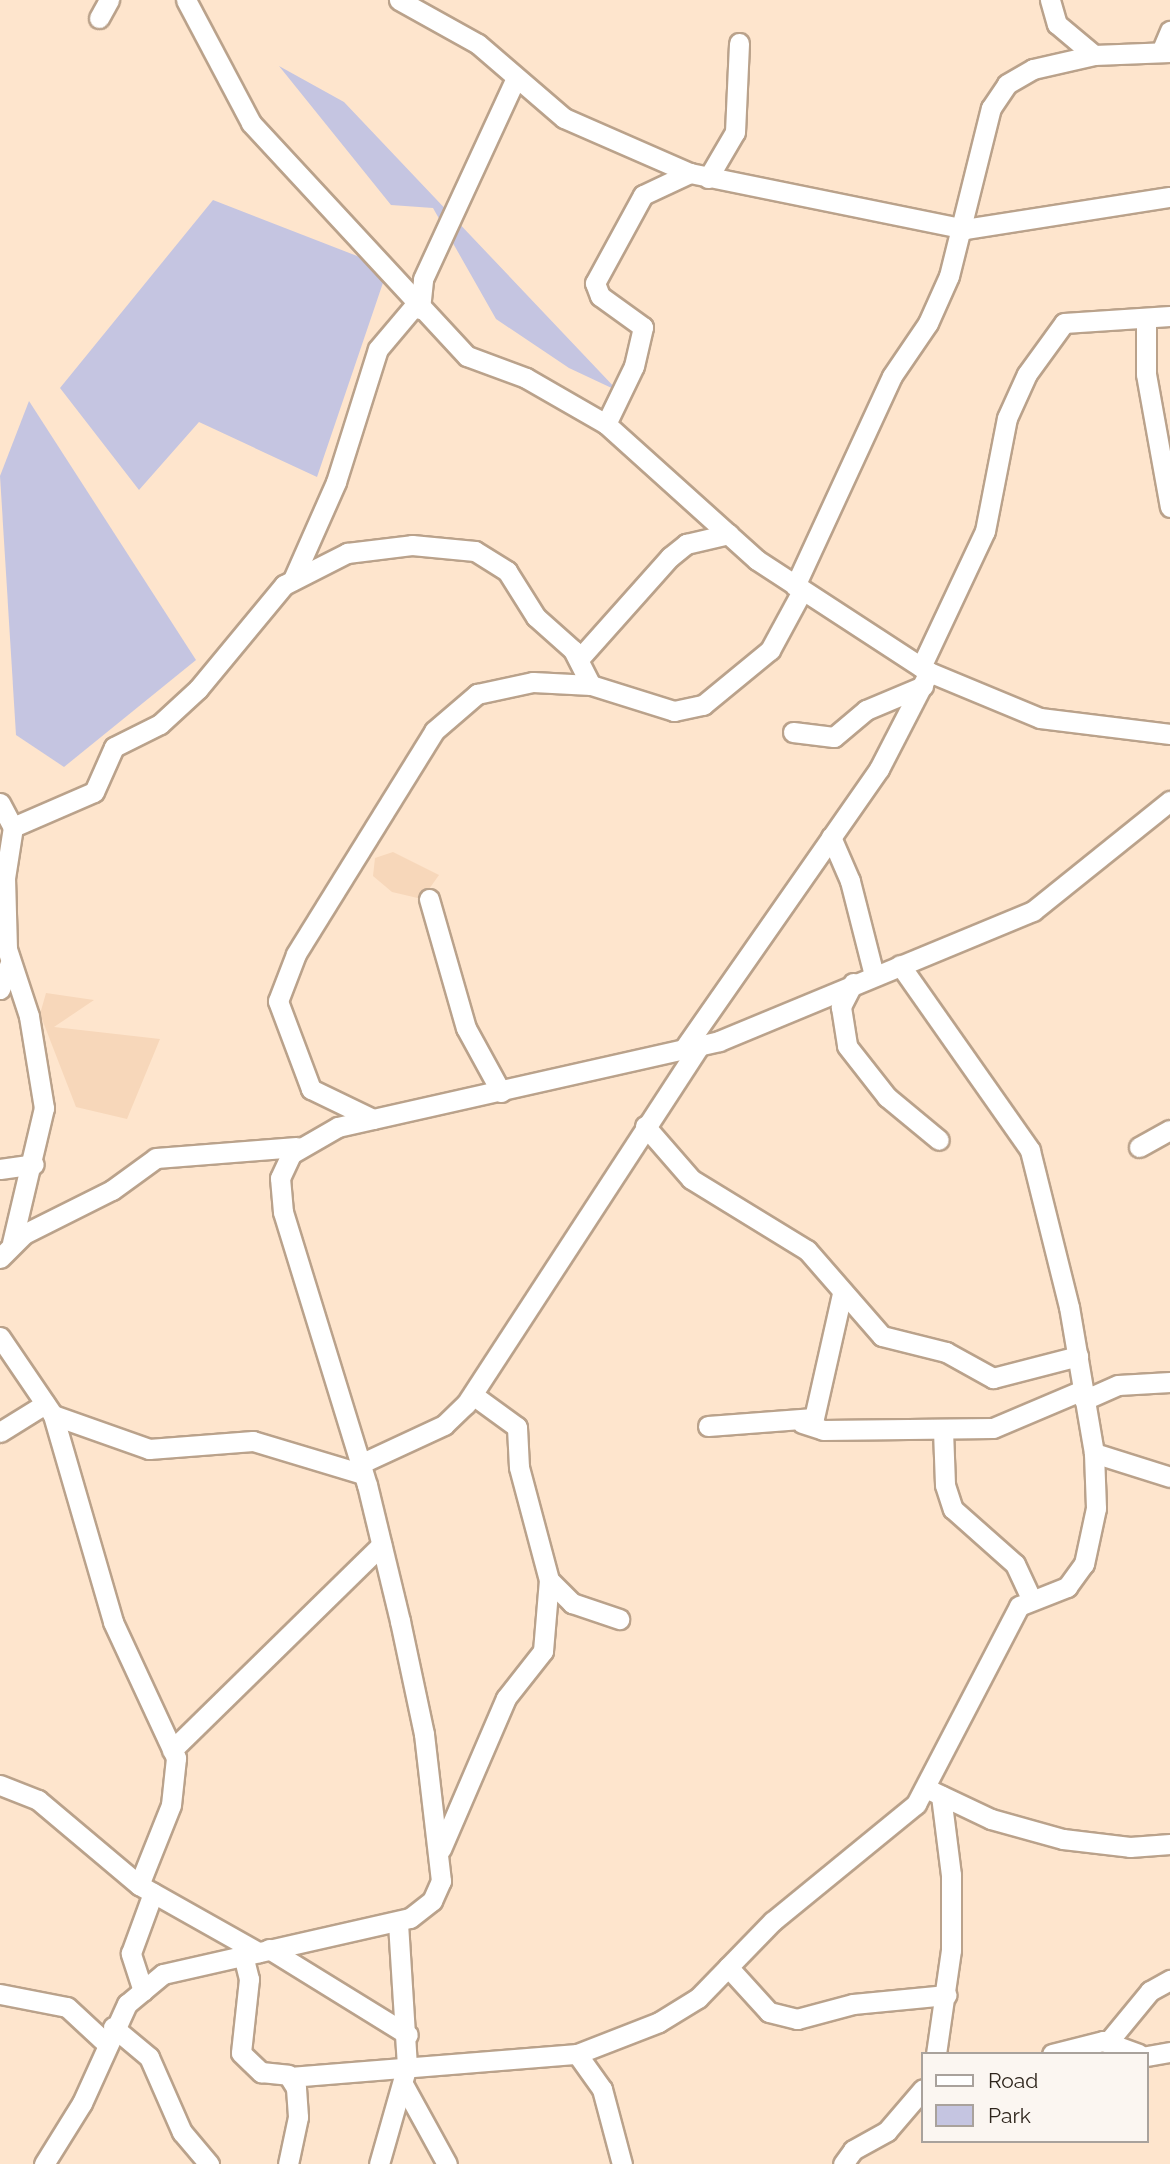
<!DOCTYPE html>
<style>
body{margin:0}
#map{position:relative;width:1170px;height:2164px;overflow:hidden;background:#fee5cd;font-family:Raleway,sans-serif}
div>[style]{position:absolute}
.built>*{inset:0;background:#f7d7ba}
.green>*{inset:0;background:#c5c5e1}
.roads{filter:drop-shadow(2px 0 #baa28b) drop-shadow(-2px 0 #baa28b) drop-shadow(0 2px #baa28b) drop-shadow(0 -2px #baa28b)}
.minor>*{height:19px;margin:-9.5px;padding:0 9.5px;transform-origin:9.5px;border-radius:9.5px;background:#fff}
span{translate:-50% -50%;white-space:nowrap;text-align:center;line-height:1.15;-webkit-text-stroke:6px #fbf6f1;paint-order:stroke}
.legend{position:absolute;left:921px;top:2052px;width:228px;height:91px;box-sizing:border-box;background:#fbf6f1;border:2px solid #a9a29c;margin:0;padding:9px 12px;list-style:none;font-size:21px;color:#2e251c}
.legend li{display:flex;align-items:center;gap:14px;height:35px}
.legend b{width:35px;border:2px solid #a9a29c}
</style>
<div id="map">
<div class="built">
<div style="clip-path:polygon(393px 852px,439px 875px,422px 899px,392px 892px,373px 876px,375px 858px)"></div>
<div style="clip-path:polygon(46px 993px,94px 1000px,54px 1027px,160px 1039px,127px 1119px,76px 1107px,40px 1014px)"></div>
</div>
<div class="green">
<div style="clip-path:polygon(279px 66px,344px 102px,618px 391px,569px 368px,496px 319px,433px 208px,391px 205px)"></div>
<div style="clip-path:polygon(213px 200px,388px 268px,317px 477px,199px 422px,139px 490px,60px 388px)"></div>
<div style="clip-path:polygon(29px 401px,196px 660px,64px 767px,16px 735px,0 476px)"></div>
</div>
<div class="roads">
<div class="minor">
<div style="left:186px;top:0;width:139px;rotate:62.1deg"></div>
<div style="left:251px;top:123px;width:318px;rotate:47.2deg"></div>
<div style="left:467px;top:356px;width:63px;rotate:20.4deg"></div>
<div style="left:526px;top:378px;width:92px;rotate:29.9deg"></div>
<div style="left:606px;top:424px;width:203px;rotate:42deg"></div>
<div style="left:757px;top:560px;width:205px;rotate:33.1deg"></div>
<div style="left:929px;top:672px;width:120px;rotate:22.5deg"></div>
<div style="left:1040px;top:718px;width:131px;rotate:7deg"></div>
<div style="left:399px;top:0;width:90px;rotate:29.1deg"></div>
<div style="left:478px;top:44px;width:113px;rotate:40.7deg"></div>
<div style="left:564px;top:118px;width:137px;rotate:23.6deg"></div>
<div style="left:690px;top:173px;width:281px;rotate:11.5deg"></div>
<div style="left:965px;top:229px;width:207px;rotate:-8.9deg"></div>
<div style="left:1050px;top:0;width:25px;rotate:74deg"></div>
<div style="left:1057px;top:24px;width:48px;rotate:40deg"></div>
<div style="left:99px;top:18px;width:21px;rotate:-61deg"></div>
<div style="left:1161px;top:52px;width:23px;rotate:-67deg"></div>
<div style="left:708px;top:178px;width:53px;rotate:-59.6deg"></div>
<div style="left:735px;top:132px;width:89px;rotate:-87.4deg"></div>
<div style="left:420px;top:309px;width:30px;rotate:-84deg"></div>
<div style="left:423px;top:279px;width:221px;rotate:-65.2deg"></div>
<div style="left:1146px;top:319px;width:55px;rotate:90deg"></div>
<div style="left:1146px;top:374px;width:135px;rotate:79.8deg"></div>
<div style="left:606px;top:424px;width:64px;rotate:-64.2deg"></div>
<div style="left:634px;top:366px;width:40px;rotate:-77deg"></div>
<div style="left:643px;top:327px;width:53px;rotate:-144.2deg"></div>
<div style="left:600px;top:296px;width:14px;rotate:-111deg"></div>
<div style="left:595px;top:283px;width:100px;rotate:-61.4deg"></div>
<div style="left:643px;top:195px;width:52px;rotate:-25.1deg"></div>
<div style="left:294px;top:577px;width:104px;rotate:-66.1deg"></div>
<div style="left:336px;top:482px;width:139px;rotate:-72.5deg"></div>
<div style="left:378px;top:349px;width:59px;rotate:-49.8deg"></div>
<div style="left:795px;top:586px;width:231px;rotate:-65.2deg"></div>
<div style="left:892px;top:376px;width:64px;rotate:-55.8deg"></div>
<div style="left:928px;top:323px;width:51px;rotate:-65.9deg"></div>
<div style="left:949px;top:276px;width:173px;rotate:-76deg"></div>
<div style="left:991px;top:108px;width:29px;rotate:-56deg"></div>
<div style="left:1007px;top:84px;width:30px;rotate:-30deg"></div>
<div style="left:1033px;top:69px;width:63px;rotate:-12.9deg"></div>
<div style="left:1094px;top:55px;width:76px;rotate:-2.3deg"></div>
<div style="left:579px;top:659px;width:137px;rotate:-48.3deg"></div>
<div style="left:670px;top:557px;width:21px;rotate:-39deg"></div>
<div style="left:686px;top:544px;width:44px;rotate:-13.1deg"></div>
<div style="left:921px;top:667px;width:150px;rotate:-64.8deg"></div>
<div style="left:985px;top:531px;width:115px;rotate:-79deg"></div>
<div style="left:1007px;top:418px;width:48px;rotate:-65.6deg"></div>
<div style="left:1027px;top:374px;width:63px;rotate:-54deg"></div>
<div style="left:1064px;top:323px;width:106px;rotate:-3.8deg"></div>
<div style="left:793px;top:732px;width:41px;rotate:7deg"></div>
<div style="left:834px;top:737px;width:42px;rotate:-40.2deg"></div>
<div style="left:866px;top:710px;width:62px;rotate:-22.8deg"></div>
<div style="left:0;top:803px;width:27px;rotate:62deg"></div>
<div style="left:831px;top:837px;width:48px;rotate:66.6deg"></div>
<div style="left:850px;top:881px;width:97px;rotate:75.7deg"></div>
<div style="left:429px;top:899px;width:134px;rotate:74deg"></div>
<div style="left:466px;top:1028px;width:73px;rotate:61.3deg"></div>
<div style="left:853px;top:983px;width:27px;rotate:117deg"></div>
<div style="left:841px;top:1007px;width:39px;rotate:81deg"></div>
<div style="left:847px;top:1046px;width:65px;rotate:51.9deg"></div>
<div style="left:887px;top:1097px;width:67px;rotate:39.6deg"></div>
<div style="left:0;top:989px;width:26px;rotate:-69deg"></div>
<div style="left:683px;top:1050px;width:343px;rotate:-55.1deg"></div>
<div style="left:879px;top:769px;width:109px;rotate:-62.7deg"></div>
<div style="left:373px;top:1119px;width:69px;rotate:-154.2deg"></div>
<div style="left:311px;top:1089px;width:94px;rotate:-110.6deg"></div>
<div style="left:278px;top:1001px;width:50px;rotate:-69deg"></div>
<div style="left:296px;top:954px;width:262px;rotate:-58.2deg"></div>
<div style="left:434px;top:731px;width:57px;rotate:-40.7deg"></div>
<div style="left:477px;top:694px;width:57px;rotate:-12.1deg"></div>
<div style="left:533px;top:682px;width:58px;rotate:3deg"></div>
<div style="left:591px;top:685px;width:87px;rotate:17.4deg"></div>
<div style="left:674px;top:711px;width:30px;rotate:-12deg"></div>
<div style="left:703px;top:705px;width:87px;rotate:-39.4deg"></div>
<div style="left:770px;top:650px;width:67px;rotate:-61.5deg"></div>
<div style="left:645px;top:1126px;width:70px;rotate:49deg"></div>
<div style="left:691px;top:1179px;width:136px;rotate:31.5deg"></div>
<div style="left:807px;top:1250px;width:114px;rotate:48.9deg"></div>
<div style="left:882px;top:1336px;width:66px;rotate:14deg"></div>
<div style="left:946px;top:1352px;width:54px;rotate:29deg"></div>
<div style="left:993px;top:1378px;width:88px;rotate:-14.5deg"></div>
<div style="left:1139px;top:1147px;width:35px;rotate:-29deg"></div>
<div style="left:0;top:1169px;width:34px;rotate:-8deg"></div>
<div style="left:12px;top:1243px;width:139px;rotate:-76.7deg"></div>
<div style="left:44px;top:1108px;width:93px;rotate:-99.3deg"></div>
<div style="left:29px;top:1016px;width:71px;rotate:-108.2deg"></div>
<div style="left:7px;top:949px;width:71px;rotate:-91.6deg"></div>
<div style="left:5px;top:878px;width:52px;rotate:-81.1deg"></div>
<div style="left:13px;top:827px;width:88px;rotate:-23.4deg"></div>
<div style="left:94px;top:792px;width:49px;rotate:-66deg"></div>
<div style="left:114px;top:747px;width:51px;rotate:-26.6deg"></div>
<div style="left:160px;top:724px;width:52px;rotate:-42.6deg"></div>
<div style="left:198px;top:689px;width:135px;rotate:-50.4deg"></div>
<div style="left:284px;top:585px;width:71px;rotate:-26.9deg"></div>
<div style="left:347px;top:553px;width:65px;rotate:-7deg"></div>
<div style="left:412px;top:545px;width:63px;rotate:5.4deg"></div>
<div style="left:475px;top:551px;width:38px;rotate:32deg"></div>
<div style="left:507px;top:571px;width:54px;rotate:57.8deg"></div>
<div style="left:536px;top:617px;width:50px;rotate:41.7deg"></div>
<div style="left:573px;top:650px;width:39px;rotate:63deg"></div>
<div style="left:0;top:1258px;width:34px;rotate:-45deg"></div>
<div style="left:24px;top:1234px;width:98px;rotate:-26.6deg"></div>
<div style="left:112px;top:1190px;width:54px;rotate:-36deg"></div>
<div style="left:156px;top:1158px;width:141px;rotate:-4.5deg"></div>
<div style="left:0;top:1337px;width:94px;rotate:55.8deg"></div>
<div style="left:53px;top:1415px;width:216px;rotate:73.8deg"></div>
<div style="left:113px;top:1622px;width:150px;rotate:65.1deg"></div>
<div style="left:176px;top:1758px;width:47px;rotate:96.1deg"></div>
<div style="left:171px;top:1805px;width:86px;rotate:111.8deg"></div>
<div style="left:1084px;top:1400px;width:37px;rotate:-24deg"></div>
<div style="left:1118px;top:1385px;width:52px;rotate:-3.3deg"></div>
<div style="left:53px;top:1415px;width:102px;rotate:19.5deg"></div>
<div style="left:149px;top:1449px;width:104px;rotate:-4.4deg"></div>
<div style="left:253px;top:1441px;width:115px;rotate:16.7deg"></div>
<div style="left:802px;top:1423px;width:22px;rotate:18deg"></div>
<div style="left:823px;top:1430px;width:170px;rotate:-0.7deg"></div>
<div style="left:993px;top:1428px;width:98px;rotate:-22.9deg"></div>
<div style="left:708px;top:1426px;width:106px;rotate:-4.3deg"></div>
<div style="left:814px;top:1418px;width:127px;rotate:-77.3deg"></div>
<div style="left:943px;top:1430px;width:55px;rotate:87.9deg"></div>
<div style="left:945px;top:1485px;width:25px;rotate:72deg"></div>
<div style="left:953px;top:1509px;width:83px;rotate:41.6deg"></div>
<div style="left:1015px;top:1564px;width:38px;rotate:65deg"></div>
<div style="left:0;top:1432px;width:53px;rotate:-31.9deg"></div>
<div style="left:1094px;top:1453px;width:80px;rotate:17.5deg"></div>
<div style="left:360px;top:1464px;width:93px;rotate:-24.9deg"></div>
<div style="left:444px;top:1425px;width:30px;rotate:-44deg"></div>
<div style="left:466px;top:1404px;width:426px;rotate:-56.9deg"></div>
<div style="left:549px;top:1580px;width:33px;rotate:45deg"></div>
<div style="left:572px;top:1603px;width:50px;rotate:18.8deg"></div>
<div style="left:172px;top:1750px;width:293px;rotate:-44.4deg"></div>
<div style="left:0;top:1785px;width:41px;rotate:21.5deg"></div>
<div style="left:38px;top:1800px;width:132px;rotate:40.1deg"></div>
<div style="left:139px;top:1885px;width:137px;rotate:29.4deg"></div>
<div style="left:932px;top:1791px;width:65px;rotate:25.4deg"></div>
<div style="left:991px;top:1819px;width:75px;rotate:15.5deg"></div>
<div style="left:1063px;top:1839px;width:67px;rotate:6.8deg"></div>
<div style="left:1130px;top:1847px;width:40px;rotate:-4.3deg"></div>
<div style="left:441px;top:1849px;width:164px;rotate:-66.7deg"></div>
<div style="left:506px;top:1698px;width:60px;rotate:-51.8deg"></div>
<div style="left:543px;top:1651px;width:71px;rotate:-85.2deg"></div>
<div style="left:549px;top:1580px;width:117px;rotate:-104.9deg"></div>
<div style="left:519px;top:1467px;width:40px;rotate:-92.9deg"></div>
<div style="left:517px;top:1427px;width:54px;rotate:-144deg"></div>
<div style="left:269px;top:1949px;width:163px;rotate:31.7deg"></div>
<div style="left:243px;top:1955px;width:25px;rotate:76deg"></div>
<div style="left:249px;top:1979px;width:74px;rotate:96.2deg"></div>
<div style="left:241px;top:2053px;width:28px;rotate:44deg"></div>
<div style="left:261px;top:2072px;width:27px;rotate:6deg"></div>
<div style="left:288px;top:2075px;width:15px;rotate:58deg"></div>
<div style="left:296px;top:2088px;width:29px;rotate:86deg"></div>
<div style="left:298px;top:2117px;width:48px;rotate:102deg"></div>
<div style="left:728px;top:1967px;width:61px;rotate:47.7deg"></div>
<div style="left:769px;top:2012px;width:29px;rotate:14deg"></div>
<div style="left:797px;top:2019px;width:58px;rotate:-15deg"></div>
<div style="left:853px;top:2004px;width:94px;rotate:-5.5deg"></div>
<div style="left:143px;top:1991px;width:40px;rotate:-108deg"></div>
<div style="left:131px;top:1953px;width:64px;rotate:-69.9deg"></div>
<div style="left:0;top:1994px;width:68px;rotate:11deg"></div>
<div style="left:67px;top:2007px;width:54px;rotate:42.8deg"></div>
<div style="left:113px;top:2027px;width:47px;rotate:39.8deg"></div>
<div style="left:149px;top:2057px;width:82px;rotate:66.3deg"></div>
<div style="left:182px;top:2132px;width:42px;rotate:49.8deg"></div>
<div style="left:1108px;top:2042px;width:66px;rotate:-50.5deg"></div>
<div style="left:1150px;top:1991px;width:23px;rotate:-29deg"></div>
<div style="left:577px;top:2054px;width:43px;rotate:54.5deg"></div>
<div style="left:602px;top:2089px;width:78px;rotate:75.1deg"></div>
<div style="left:936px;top:2054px;width:105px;rotate:-81.8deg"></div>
<div style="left:951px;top:1950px;width:75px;rotate:-90deg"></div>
<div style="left:951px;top:1875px;width:80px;rotate:-97.2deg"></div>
<div style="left:1052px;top:2054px;width:53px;rotate:-14.3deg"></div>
<div style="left:1103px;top:2041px;width:38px;rotate:20deg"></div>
<div style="left:1147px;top:2056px;width:23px;rotate:-10deg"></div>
<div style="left:290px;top:2077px;width:288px;rotate:-4.6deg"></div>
<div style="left:577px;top:2054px;width:88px;rotate:-21.3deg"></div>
<div style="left:659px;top:2022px;width:46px;rotate:-31.6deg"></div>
<div style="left:698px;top:1998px;width:107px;rotate:-45.8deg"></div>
<div style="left:773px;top:1921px;width:185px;rotate:-39.3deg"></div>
<div style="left:916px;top:1804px;width:223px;rotate:-62.5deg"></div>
<div style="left:1019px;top:1606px;width:52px;rotate:-21.6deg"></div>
<div style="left:1067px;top:1587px;width:29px;rotate:-54deg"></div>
<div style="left:1084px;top:1564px;width:57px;rotate:-77.9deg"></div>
<div style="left:1096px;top:1508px;width:55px;rotate:-92.1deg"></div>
<div style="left:1094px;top:1453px;width:148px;rotate:-99.7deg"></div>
<div style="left:1069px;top:1307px;width:162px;rotate:-104deg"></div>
<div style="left:1030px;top:1150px;width:226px;rotate:-125.1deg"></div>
<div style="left:403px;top:2084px;width:91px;rotate:61.2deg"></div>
<div style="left:44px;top:2164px;width:72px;rotate:-58.1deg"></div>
<div style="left:82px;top:2103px;width:109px;rotate:-65.6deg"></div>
<div style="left:127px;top:2004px;width:47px;rotate:-39.8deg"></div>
<div style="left:163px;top:1974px;width:253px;rotate:-12.8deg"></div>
<div style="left:410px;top:1918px;width:28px;rotate:-38deg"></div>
<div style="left:432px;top:1901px;width:22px;rotate:-66deg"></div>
<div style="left:441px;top:1881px;width:148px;rotate:-96.6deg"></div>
<div style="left:424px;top:1734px;width:116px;rotate:-102deg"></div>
<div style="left:400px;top:1621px;width:140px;rotate:-103.6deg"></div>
<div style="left:367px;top:1485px;width:286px;rotate:-107.1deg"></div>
<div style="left:283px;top:1212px;width:34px;rotate:-95deg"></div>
<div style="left:280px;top:1178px;width:26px;rotate:-65deg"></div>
<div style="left:291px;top:1154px;width:54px;rotate:-29.9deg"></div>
<div style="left:338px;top:1127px;width:391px;rotate:-12.7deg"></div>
<div style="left:719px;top:1041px;width:340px;rotate:-22.5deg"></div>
<div style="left:1033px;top:911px;width:176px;rotate:-38.8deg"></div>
<div style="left:379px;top:2164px;width:102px;rotate:-74.1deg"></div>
<div style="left:407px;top:2066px;width:145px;rotate:-93.6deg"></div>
<div style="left:843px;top:2164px;width:17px;rotate:-54deg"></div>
<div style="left:853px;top:2150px;width:39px;rotate:-29deg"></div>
<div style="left:887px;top:2131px;width:55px;rotate:-49.4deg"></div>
</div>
</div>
<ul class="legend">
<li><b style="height:9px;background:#fff"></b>Road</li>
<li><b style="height:19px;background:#c5c5e1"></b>Park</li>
</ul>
</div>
